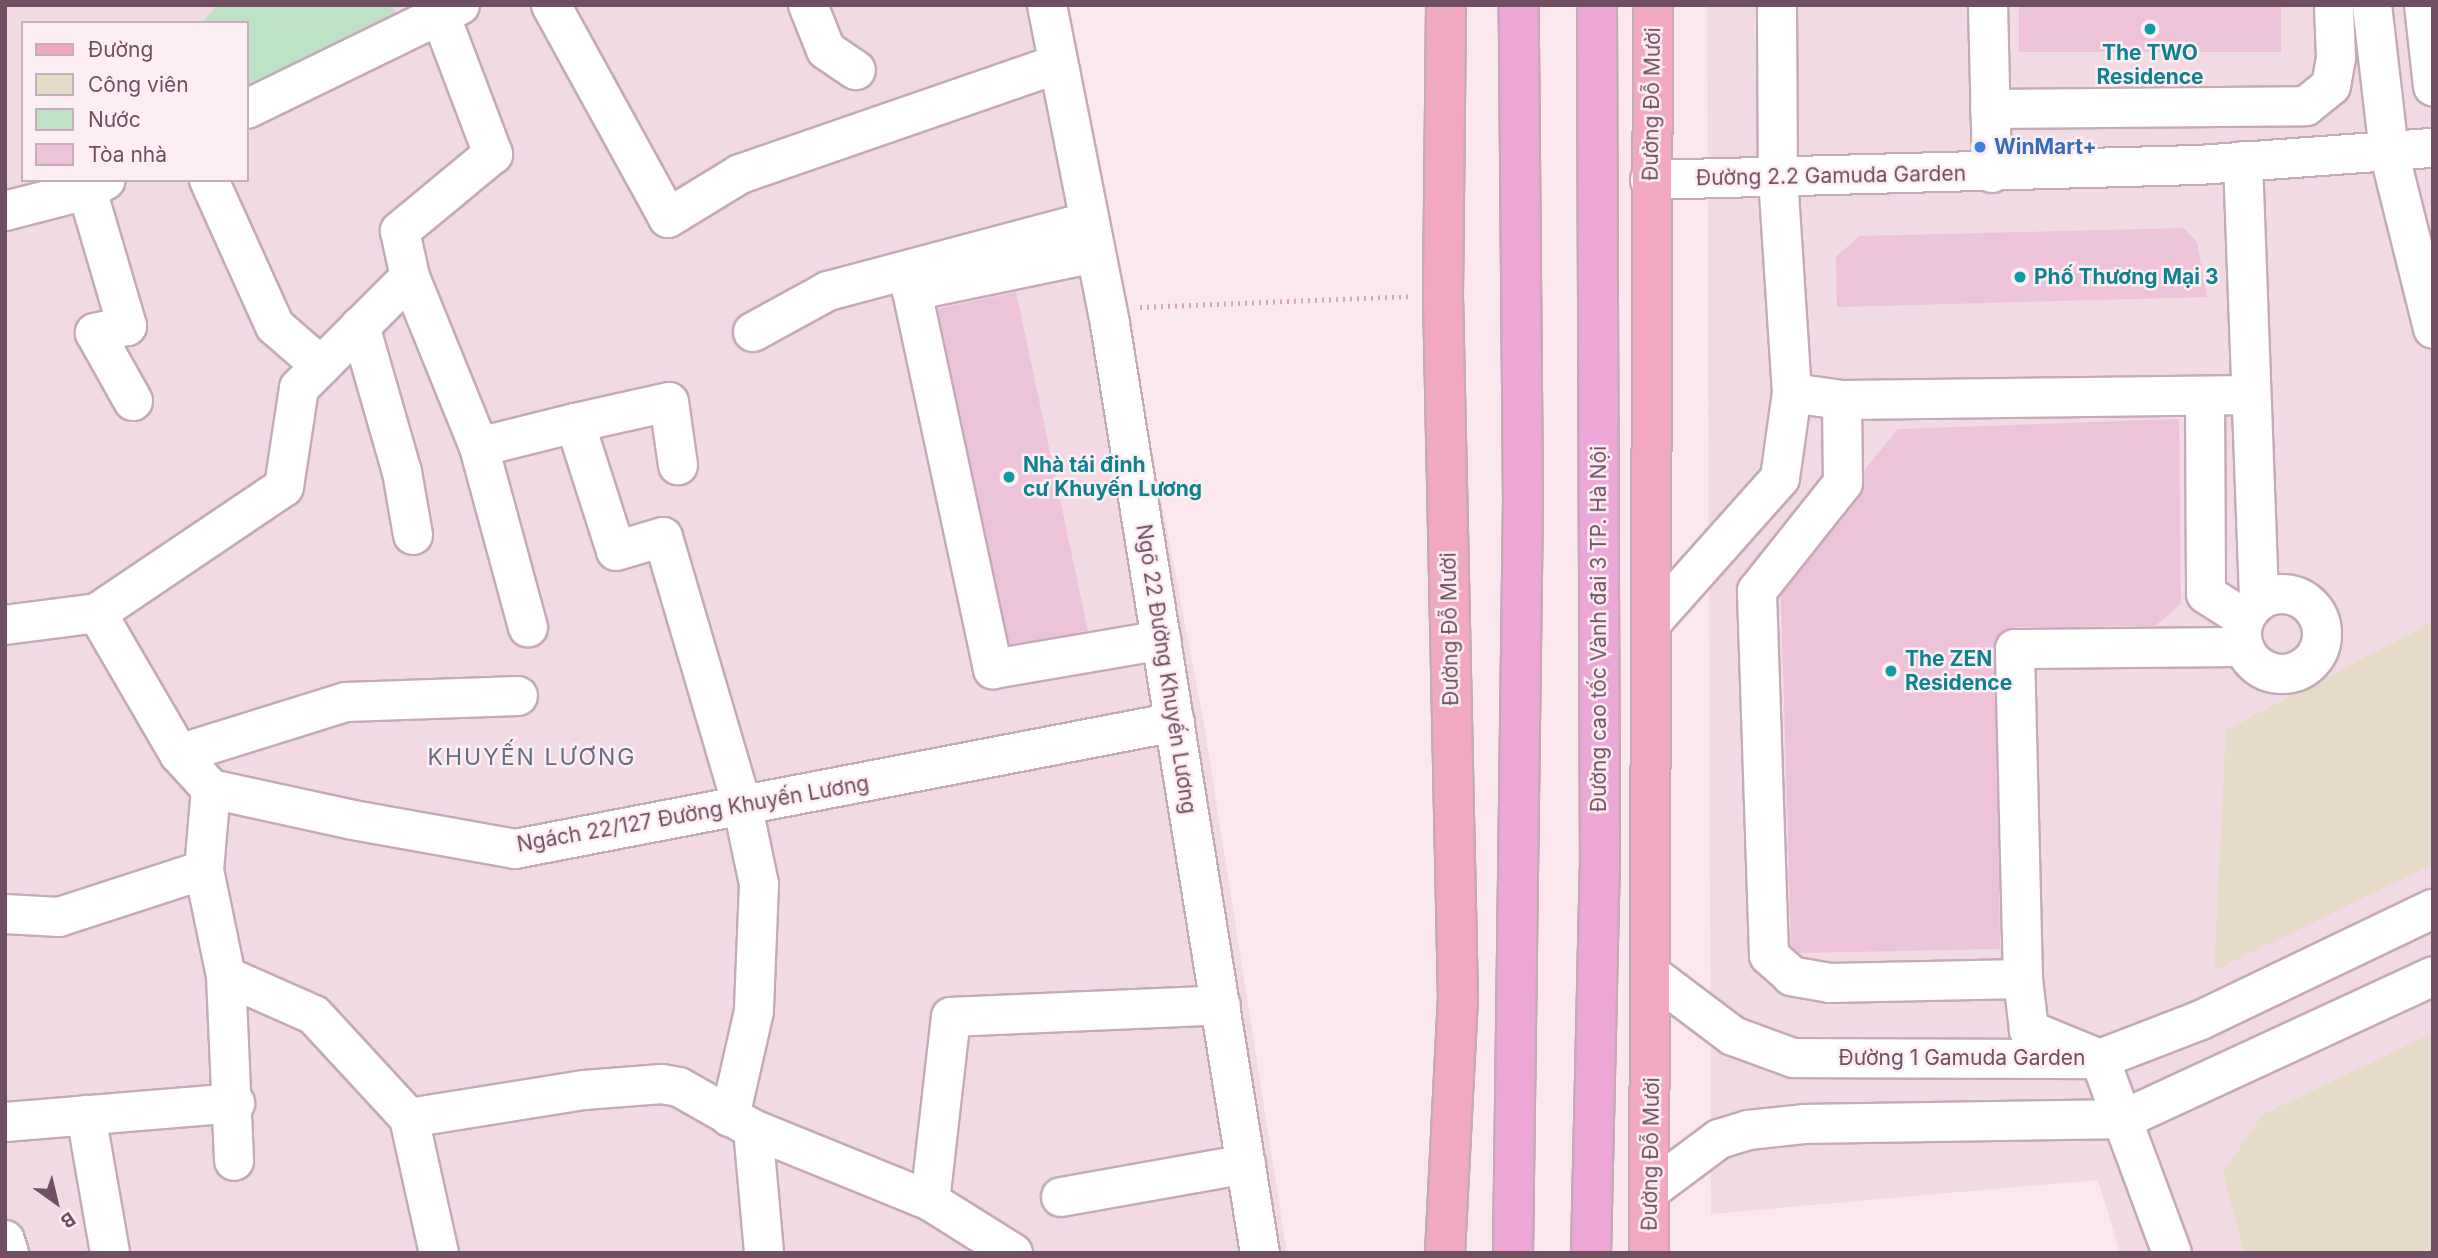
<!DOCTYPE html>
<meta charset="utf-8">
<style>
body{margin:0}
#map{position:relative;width:2438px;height:1258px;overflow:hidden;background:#fae8ee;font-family:Inter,sans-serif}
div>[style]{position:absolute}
.residential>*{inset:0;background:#f2dae4}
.green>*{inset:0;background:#e5dbc8}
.water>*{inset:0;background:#bfe1c5}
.building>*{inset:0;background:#ecc3d9;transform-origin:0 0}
.path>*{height:4.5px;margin-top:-2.25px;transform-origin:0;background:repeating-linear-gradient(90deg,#d0a6be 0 2px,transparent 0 7px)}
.roads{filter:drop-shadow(2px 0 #c5aab8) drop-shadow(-2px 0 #c5aab8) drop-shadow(0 2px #c5aab8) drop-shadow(0 -2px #c5aab8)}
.minor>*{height:38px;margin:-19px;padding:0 19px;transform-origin:19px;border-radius:19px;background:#fff}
.minor>.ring{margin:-19px;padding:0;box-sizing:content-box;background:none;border:38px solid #fff;border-radius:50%}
.major>*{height:38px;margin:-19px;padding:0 19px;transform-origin:19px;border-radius:19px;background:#f0a9c0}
.highway>*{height:38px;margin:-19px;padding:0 19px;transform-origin:19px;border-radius:19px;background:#eca7d6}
.dots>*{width:19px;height:19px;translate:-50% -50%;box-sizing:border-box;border:4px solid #fdeef3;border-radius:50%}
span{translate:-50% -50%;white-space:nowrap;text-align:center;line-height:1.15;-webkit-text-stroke:5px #fdeef3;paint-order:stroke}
.culture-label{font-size:21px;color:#0d838f;font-weight:700}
.left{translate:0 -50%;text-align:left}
.street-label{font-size:21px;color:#704f63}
.shop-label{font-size:21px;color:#366cbe;font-weight:700}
.neighbourhood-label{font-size:23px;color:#636d86;letter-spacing:2px}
.frame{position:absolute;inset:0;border:7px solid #704f63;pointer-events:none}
.legend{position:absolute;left:21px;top:21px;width:228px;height:161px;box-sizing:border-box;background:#fdeef3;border:2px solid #c5aeb9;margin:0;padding:9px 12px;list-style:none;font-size:21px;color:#704f63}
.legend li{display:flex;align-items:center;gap:14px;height:35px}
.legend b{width:35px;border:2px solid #c5aeb9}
.north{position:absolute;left:21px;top:1167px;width:70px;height:70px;-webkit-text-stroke:5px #fdeef3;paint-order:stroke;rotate:146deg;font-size:19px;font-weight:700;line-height:28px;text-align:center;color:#704f63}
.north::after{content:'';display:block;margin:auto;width:24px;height:32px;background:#704f63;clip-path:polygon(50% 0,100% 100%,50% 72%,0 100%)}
</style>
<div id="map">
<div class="residential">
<div style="clip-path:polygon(evenodd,5px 5px,1067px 5px,1204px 724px,1287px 1253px,5px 1253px,5px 5px,23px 23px,247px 23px,247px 180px,23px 180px,23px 23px)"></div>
<div style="clip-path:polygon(1707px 5px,2433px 5px,2433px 1253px,2120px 1253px,2098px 1180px,1711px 1214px)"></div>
</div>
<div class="green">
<div style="clip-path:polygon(2433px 622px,2433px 864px,2214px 971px,2226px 730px)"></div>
<div style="clip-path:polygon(2433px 1033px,2433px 1253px,2244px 1253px,2223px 1173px,2262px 1115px)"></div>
</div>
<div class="water">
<div style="clip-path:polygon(218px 5px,392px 5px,398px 20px,247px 101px,247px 23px,201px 23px)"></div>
</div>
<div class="building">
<div style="left:2019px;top:5px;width:262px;height:47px"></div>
<div style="clip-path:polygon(2184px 228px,2197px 242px,2207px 297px,1837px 307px,1836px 257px,1859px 236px)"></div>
<div style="left:1016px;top:292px;width:346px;height:80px;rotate:78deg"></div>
<div style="clip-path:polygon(2179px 419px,2181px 604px,2155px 626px,2015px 627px,1996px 639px,2000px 949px,1799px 953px,1791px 945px,1781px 595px,1860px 497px,1865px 469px,1898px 429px)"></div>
</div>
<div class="path">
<div style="left:1140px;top:307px;width:271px;rotate:-2.3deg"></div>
</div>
<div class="roads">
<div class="minor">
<div style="left:551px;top:5px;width:243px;rotate:61.2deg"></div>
<div style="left:668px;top:218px;width:84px;rotate:-31.4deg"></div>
<div style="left:740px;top:174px;width:336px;rotate:-19.1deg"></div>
<div style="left:808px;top:5px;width:48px;rotate:68.2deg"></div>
<div style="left:826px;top:50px;width:36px;rotate:34deg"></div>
<div style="left:1047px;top:5px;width:325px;rotate:78.8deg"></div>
<div style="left:1110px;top:324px;width:941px;rotate:80.83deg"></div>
<div style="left:1777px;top:5px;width:172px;rotate:89.7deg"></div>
<div style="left:1778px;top:177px;width:216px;rotate:86.3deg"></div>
<div style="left:1792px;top:393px;width:50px;rotate:8deg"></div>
<div style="left:1988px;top:5px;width:168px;rotate:88.6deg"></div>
<div style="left:2372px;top:5px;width:148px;rotate:83.4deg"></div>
<div style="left:2389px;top:152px;width:182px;rotate:76deg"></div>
<div style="left:2424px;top:5px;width:82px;rotate:83.7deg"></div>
<div style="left:441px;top:17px;width:147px;rotate:69.2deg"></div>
<div style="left:493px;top:154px;width:121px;rotate:140.4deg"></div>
<div style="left:400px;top:231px;width:47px;rotate:77.7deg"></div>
<div style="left:410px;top:277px;width:183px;rotate:67.9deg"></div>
<div style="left:479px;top:447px;width:187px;rotate:74.8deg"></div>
<div style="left:247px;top:109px;width:237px;rotate:-26deg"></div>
<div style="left:1990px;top:109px;width:316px;rotate:-0.5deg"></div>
<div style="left:2306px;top:106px;width:32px;rotate:-39deg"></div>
<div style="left:2331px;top:86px;width:28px;rotate:-80deg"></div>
<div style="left:2336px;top:58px;width:53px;rotate:-92.2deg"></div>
<div style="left:2243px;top:161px;width:440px;rotate:87.9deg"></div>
<div style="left:209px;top:180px;width:160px;rotate:65.7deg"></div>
<div style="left:275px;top:326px;width:61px;rotate:41deg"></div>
<div style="left:1650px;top:180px;width:549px;rotate:-1.57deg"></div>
<div style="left:2199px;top:165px;width:235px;rotate:-4.2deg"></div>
<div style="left:87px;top:190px;width:142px;rotate:73.6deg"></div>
<div style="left:127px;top:326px;width:33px;rotate:168deg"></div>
<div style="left:95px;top:333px;width:78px;rotate:60.8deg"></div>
<div style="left:5px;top:211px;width:85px;rotate:-14.4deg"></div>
<div style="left:87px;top:190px;width:21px;rotate:-28deg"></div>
<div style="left:1095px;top:253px;width:187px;rotate:168.3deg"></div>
<div style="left:912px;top:291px;width:387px;rotate:77.9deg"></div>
<div style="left:993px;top:669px;width:171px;rotate:-9.7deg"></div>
<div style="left:360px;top:326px;width:152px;rotate:74deg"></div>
<div style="left:402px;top:472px;width:64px;rotate:80.1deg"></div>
<div style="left:753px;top:332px;width:85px;rotate:-28.7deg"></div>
<div style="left:828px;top:291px;width:269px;rotate:-14.9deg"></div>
<div style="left:2205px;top:396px;width:198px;rotate:89.7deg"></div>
<div style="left:2206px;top:594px;width:46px;rotate:32.7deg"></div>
<div style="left:575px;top:423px;width:96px;rotate:-12.6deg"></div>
<div style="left:669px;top:402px;width:64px;rotate:81.9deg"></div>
<div style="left:479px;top:447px;width:99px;rotate:-14deg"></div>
<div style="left:575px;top:423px;width:134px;rotate:72.2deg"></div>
<div style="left:616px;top:551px;width:49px;rotate:-16.6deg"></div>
<div style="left:663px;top:537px;width:283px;rotate:73.6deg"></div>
<div style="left:743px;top:808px;width:78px;rotate:78.1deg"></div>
<div style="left:759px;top:884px;width:127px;rotate:92.3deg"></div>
<div style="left:754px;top:1011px;width:109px;rotate:102.8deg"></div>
<div class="ring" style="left:2242px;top:594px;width:42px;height:42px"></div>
<div style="left:97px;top:613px;width:163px;rotate:59.8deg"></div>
<div style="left:179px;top:754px;width:47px;rotate:47.6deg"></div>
<div style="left:211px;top:789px;width:145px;rotate:12.3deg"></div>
<div style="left:353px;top:820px;width:165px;rotate:10.1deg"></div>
<div style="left:515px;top:849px;width:672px;rotate:-10.89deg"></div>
<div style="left:1651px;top:623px;width:194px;rotate:-48.3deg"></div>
<div style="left:1780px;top:478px;width:86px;rotate:-82deg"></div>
<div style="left:5px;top:625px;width:93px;rotate:-7.4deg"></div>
<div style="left:97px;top:613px;width:225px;rotate:-34deg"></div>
<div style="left:284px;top:487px;width:100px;rotate:-81.4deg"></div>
<div style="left:299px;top:388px;width:157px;rotate:-45deg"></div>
<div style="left:179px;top:754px;width:175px;rotate:-17.3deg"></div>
<div style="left:346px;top:702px;width:172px;rotate:-2deg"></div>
<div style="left:204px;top:870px;width:81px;rotate:-85.1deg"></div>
<div style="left:5px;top:914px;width:54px;rotate:3.2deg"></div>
<div style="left:59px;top:917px;width:152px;rotate:-18deg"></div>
<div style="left:204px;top:870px;width:108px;rotate:78.3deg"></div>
<div style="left:226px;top:976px;width:185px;rotate:87.5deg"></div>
<div style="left:1652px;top:975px;width:101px;rotate:37deg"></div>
<div style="left:1733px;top:1036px;width:64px;rotate:20.1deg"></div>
<div style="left:1793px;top:1058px;width:307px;rotate:0.2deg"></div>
<div style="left:2100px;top:1059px;width:108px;rotate:-21.1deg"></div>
<div style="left:2201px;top:1020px;width:257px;rotate:-25.6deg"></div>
<div style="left:226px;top:976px;width:96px;rotate:23.9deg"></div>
<div style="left:314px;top:1015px;width:140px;rotate:47.3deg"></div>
<div style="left:409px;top:1118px;width:177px;rotate:-9.1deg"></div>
<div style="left:584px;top:1090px;width:78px;rotate:-4.4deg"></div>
<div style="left:662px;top:1084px;width:17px;rotate:10deg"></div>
<div style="left:679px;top:1087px;width:85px;rotate:29.6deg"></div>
<div style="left:753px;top:1129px;width:191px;rotate:22.1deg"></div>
<div style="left:930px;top:1201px;width:98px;rotate:32.1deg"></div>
<div style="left:2023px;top:979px;width:193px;rotate:178.8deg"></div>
<div style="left:1830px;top:983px;width:39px;rotate:-170deg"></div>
<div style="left:1792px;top:976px;width:31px;rotate:-138deg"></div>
<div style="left:1769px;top:955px;width:364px;rotate:-91.9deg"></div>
<div style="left:1757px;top:591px;width:138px;rotate:-51.5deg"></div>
<div style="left:1843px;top:483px;width:83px;rotate:-90.7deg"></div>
<div style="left:1842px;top:400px;width:409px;rotate:-0.7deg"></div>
<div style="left:86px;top:1115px;width:139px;rotate:80.1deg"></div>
<div style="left:409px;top:1118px;width:138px;rotate:77.5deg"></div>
<div style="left:5px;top:1122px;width:231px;rotate:-4.7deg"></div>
<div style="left:753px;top:1129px;width:124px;rotate:84.9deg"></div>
<div style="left:1652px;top:1189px;width:84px;rotate:-36.7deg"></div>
<div style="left:1719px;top:1139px;width:30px;rotate:-17deg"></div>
<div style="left:1748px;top:1130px;width:56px;rotate:-6.1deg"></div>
<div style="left:1804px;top:1124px;width:320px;rotate:-0.9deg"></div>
<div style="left:2124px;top:1119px;width:340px;rotate:-24.8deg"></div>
<div style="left:1061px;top:1197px;width:188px;rotate:-10.1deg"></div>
<div style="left:930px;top:1201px;width:185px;rotate:-83.5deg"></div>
<div style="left:951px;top:1017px;width:270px;rotate:-2.5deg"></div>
<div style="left:5px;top:1240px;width:14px;rotate:73deg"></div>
<div style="left:2172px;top:1253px;width:207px;rotate:-110.4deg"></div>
<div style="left:2100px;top:1059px;width:77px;rotate:-157.8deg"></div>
<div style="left:2029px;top:1030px;width:51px;rotate:-96.7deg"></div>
<div style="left:2023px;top:979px;width:330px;rotate:-91.4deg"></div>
<div style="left:2015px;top:649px;width:229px;rotate:-0.5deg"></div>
</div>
<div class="major">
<div style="left:1445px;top:1253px;width:253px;rotate:-87.1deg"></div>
<div style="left:1458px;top:1000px;width:705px;rotate:-91.22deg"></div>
<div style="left:1443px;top:295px;width:290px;rotate:-89.4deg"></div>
<div style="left:1649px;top:1253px;width:1248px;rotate:-89.82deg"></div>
</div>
<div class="highway">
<div style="left:1513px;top:1253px;width:751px;rotate:-89.24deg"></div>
<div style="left:1523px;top:502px;width:497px;rotate:-90.5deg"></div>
<div style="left:1591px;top:1253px;width:384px;rotate:-88.7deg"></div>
<div style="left:1600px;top:869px;width:864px;rotate:-90.2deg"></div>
</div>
</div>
<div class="dots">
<div style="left:2150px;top:29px;background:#0f9aa8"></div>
<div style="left:1980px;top:147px;background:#3f7fe0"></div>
<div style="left:2020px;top:277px;background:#0f9aa8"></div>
<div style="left:1009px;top:477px;background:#0f9aa8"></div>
<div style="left:1891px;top:671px;background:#0f9aa8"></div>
</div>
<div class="culture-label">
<span style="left:2150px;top:65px">The TWO<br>Residence</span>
<span class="left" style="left:2034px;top:277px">Phố Thương Mại 3</span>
<span class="left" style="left:1023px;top:477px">Nhà tái định<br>cư Khuyến Lương</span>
<span class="left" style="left:1905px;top:671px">The ZEN<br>Residence</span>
</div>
<div class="street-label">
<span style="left:1652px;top:104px;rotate:-89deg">Đường Đỗ Mười</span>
<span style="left:1831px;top:176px;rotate:-1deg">Đường 2.2 Gamuda Garden</span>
<span style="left:1450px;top:629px;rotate:-91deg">Đường Đỗ Mười</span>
<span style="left:1599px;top:629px;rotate:-90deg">Đường cao tốc Vành đai 3 TP. Hà Nội</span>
<span style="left:1166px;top:669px;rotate:81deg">Ngõ 22 Đường Khuyến Lương</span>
<span style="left:693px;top:814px;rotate:-10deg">Ngách 22/127 Đường Khuyến Lương</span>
<span style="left:1962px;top:1058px">Đường 1 Gamuda Garden</span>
<span style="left:1651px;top:1154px;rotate:-89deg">Đường Đỗ Mười</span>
</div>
<div class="shop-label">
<span class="left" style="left:1994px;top:147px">WinMart+</span>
</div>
<div class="neighbourhood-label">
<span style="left:532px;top:757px">KHUYẾN LƯƠNG</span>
</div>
<div class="frame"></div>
<ul class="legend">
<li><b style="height:9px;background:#f0a9c0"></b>Đường</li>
<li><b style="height:19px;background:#e5dbc8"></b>Công viên</li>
<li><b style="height:19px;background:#bfe1c5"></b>Nước</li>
<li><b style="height:19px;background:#ecc3d9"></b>Tòa nhà</li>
</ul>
<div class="north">B</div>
</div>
